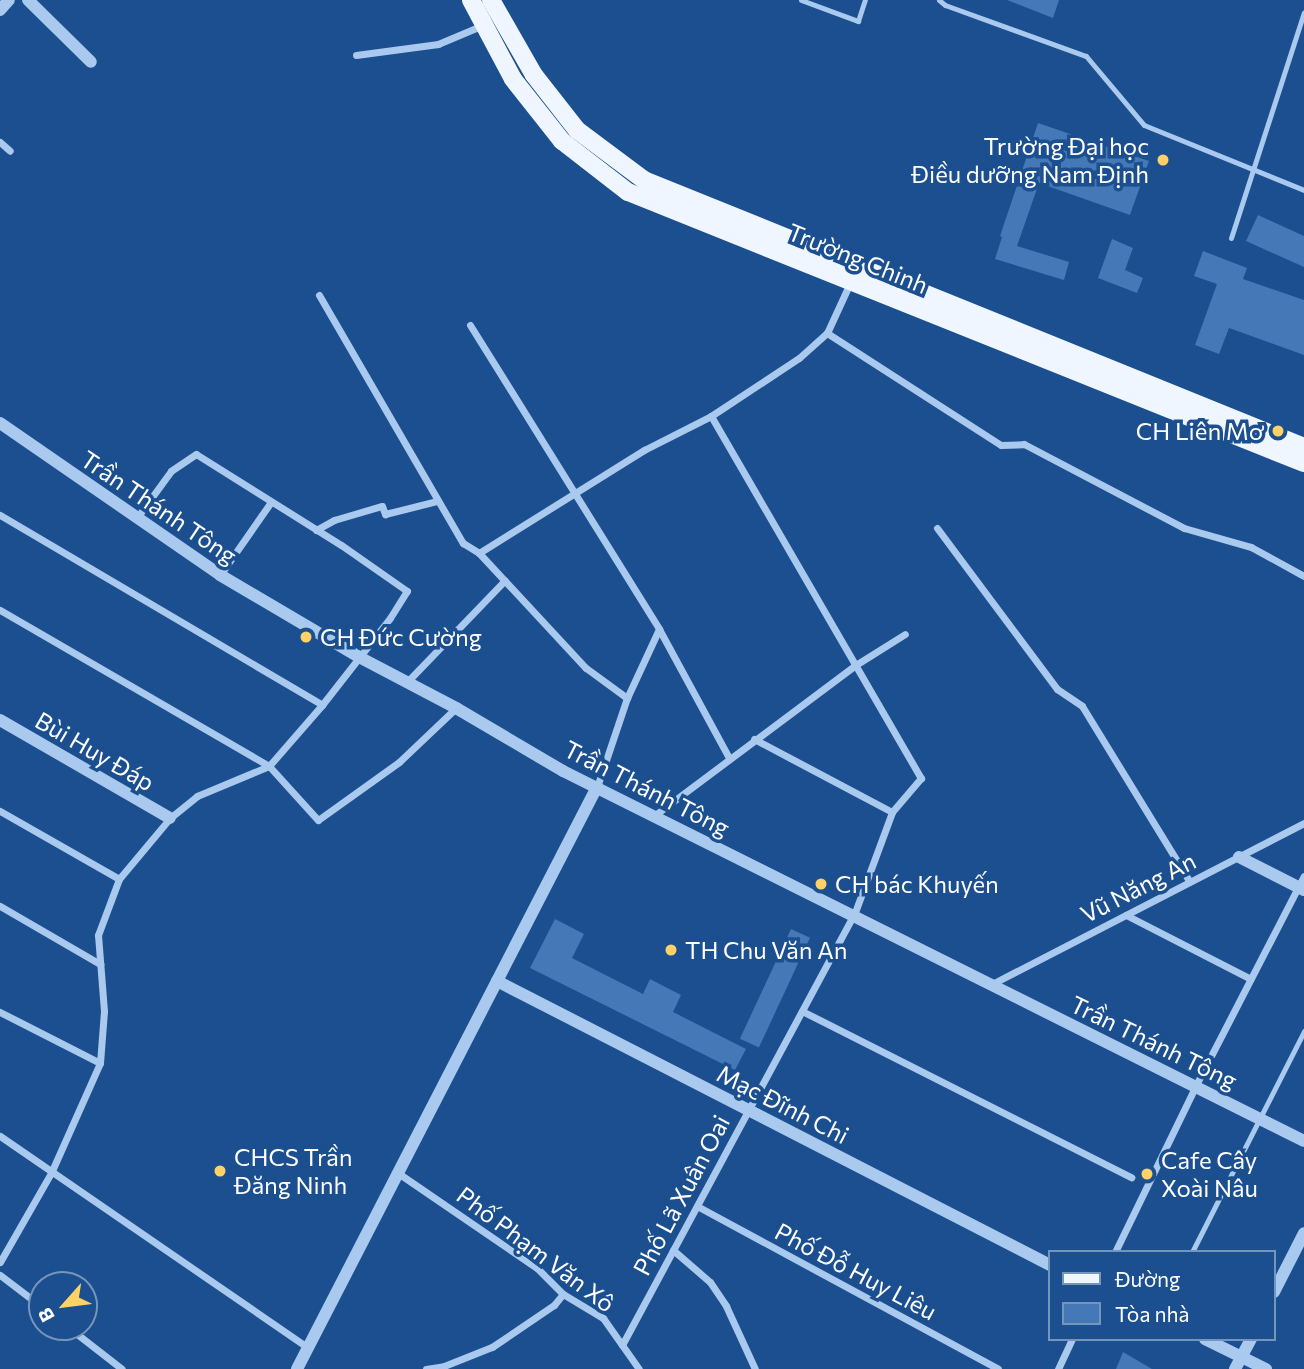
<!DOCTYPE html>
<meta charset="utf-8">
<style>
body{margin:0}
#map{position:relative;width:1304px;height:1369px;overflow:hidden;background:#1b4f8f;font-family:Commissioner,sans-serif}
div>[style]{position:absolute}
.building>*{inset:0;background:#4478b7;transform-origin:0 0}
.service>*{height:5px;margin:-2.5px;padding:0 2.5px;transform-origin:2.5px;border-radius:2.5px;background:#a9c9ee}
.minor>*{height:7px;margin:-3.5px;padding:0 3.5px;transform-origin:3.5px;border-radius:3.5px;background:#a9c9ee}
.tertiary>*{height:12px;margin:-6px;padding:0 6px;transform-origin:6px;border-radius:6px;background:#a9c9ee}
.primary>*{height:18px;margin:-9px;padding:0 9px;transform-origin:9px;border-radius:9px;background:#f0f6ff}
.dots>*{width:19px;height:19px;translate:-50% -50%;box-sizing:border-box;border:4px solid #1b4f8f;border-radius:50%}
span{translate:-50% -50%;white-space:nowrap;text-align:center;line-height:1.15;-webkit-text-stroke:7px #1b4f8f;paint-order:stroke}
.poi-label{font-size:24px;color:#fff}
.right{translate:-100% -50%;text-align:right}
.left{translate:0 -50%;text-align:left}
.street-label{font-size:24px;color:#fff}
.legend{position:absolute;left:1048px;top:1250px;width:228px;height:91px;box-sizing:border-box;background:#1b4f8f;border:2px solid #7695bc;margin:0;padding:9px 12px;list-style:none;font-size:21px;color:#fff}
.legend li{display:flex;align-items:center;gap:14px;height:35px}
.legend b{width:35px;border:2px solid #7695bc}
.north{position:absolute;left:28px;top:1271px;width:70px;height:70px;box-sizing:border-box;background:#1b4f8f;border:2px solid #7695bc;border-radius:50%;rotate:242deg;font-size:19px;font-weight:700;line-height:28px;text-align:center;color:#fff}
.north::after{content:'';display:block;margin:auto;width:24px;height:32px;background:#ffd166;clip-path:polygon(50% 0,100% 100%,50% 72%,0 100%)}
</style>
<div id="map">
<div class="building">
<div style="clip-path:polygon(1007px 0,1059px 0,1053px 18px)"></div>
<div style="clip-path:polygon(1038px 123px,1149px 161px,1130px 215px,1039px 183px,1017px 246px,1069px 262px,1064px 280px,995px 259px,1002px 237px,1000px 236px)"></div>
<div style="clip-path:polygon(1258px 215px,1304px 236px,1304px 267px,1246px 241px)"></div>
<div style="clip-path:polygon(1112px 239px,1133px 248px,1125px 270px,1143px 278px,1137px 293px,1098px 278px)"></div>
<div style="clip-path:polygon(1203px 251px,1247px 268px,1243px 279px,1304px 300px,1304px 355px,1229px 328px,1219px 354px,1195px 345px,1217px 284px,1194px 276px)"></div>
<div style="clip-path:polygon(555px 919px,584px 934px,572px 958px,643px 994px,650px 979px,681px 995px,673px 1012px,746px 1049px,735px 1070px,530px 968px)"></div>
<div style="left:791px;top:929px;width:21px;height:121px;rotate:25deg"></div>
<div style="clip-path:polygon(1123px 1352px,1152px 1369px,1116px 1369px)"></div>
</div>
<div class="service">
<div style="left:801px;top:0;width:61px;rotate:20.2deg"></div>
<div style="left:858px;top:21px;width:22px;rotate:-72deg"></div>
<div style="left:939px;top:0;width:8px;rotate:40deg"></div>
<div style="left:945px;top:5px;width:150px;rotate:19.9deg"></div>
<div style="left:1086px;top:56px;width:90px;rotate:50deg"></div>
<div style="left:1144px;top:125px;width:173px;rotate:22.1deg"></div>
<div style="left:1231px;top:238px;width:237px;rotate:-72.1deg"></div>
<div style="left:1192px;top:1252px;width:248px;rotate:-63.1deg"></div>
</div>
<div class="minor">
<div style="left:356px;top:55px;width:83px;rotate:-7.6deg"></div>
<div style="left:438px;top:44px;width:49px;rotate:-22.9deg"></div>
<div style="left:0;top:142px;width:13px;rotate:42deg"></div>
<div style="left:319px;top:295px;width:287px;rotate:59.9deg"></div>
<div style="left:463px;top:543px;width:19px;rotate:32deg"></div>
<div style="left:479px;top:553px;width:157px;rotate:47.1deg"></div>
<div style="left:586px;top:668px;width:51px;rotate:36.2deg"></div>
<div style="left:470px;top:325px;width:358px;rotate:58.1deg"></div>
<div style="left:659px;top:629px;width:147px;rotate:61.5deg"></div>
<div style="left:827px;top:333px;width:207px;rotate:32.8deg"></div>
<div style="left:1001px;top:445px;width:23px;rotate:-2deg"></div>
<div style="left:1024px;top:444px;width:181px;rotate:27.7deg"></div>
<div style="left:1184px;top:528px;width:70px;rotate:15.8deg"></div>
<div style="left:1251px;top:547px;width:60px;rotate:28.7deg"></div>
<div style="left:711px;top:416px;width:419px;rotate:59.9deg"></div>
<div style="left:921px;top:778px;width:45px;rotate:130.5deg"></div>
<div style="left:0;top:515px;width:374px;rotate:30.5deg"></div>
<div style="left:937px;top:528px;width:201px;rotate:53.3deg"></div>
<div style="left:1057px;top:689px;width:30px;rotate:34deg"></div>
<div style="left:1082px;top:706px;width:206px;rotate:58.5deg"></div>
<div style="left:316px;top:530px;width:21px;rotate:-29deg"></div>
<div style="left:334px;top:520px;width:50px;rotate:-16.3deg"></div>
<div style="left:382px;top:506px;width:9px;rotate:69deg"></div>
<div style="left:385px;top:514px;width:54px;rotate:-14deg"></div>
<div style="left:479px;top:553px;width:195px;rotate:-32deg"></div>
<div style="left:644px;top:450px;width:75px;rotate:-26.9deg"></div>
<div style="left:711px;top:416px;width:105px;rotate:-33.4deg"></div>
<div style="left:799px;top:358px;width:38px;rotate:-42deg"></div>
<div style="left:827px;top:333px;width:55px;rotate:-65.3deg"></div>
<div style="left:220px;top:575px;width:89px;rotate:-55.1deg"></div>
<div style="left:0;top:610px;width:311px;rotate:30.1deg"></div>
<div style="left:269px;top:766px;width:73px;rotate:47.8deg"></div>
<div style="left:318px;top:820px;width:100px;rotate:-35.6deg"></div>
<div style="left:399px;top:762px;width:79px;rotate:-43.5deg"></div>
<div style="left:407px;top:682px;width:141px;rotate:-46.1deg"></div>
<div style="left:597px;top:787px;width:94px;rotate:-71.4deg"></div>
<div style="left:627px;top:698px;width:76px;rotate:-65.1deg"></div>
<div style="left:0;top:811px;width:137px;rotate:29.7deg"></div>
<div style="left:655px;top:815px;width:249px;rotate:-36.8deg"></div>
<div style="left:854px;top:666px;width:60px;rotate:-32.1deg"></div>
<div style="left:0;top:906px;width:116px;rotate:30.1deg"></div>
<div style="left:1126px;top:915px;width:140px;rotate:27.1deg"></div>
<div style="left:990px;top:985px;width:353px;rotate:-27.3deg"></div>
<div style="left:802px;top:1011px;width:369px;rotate:26.8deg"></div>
<div style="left:0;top:1012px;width:112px;rotate:27deg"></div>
<div style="left:0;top:1136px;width:374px;rotate:34.5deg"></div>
<div style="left:398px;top:1173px;width:168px;rotate:34.4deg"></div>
<div style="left:537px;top:1268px;width:37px;rotate:45deg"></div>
<div style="left:563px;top:1294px;width:47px;rotate:31deg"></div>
<div style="left:603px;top:1318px;width:62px;rotate:54.8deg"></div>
<div style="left:697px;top:1206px;width:342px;rotate:28.4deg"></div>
<div style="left:673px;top:1250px;width:49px;rotate:40.9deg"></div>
<div style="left:710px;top:1282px;width:29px;rotate:56deg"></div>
<div style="left:726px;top:1306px;width:69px;rotate:65.3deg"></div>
<div style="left:1115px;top:1252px;width:186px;rotate:-64.1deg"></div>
<div style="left:1196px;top:1085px;width:235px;rotate:-62.7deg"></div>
<div style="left:0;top:1262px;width:103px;rotate:-60.2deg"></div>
<div style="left:51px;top:1173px;width:120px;rotate:-66deg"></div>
<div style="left:100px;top:1063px;width:52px;rotate:-85.6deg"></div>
<div style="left:104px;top:1011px;width:76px;rotate:-94.5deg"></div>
<div style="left:98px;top:935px;width:60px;rotate:-69.4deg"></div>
<div style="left:119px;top:879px;width:80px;rotate:-50.1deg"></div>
<div style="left:170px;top:818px;width:35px;rotate:-39deg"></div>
<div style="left:197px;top:796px;width:78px;rotate:-22.6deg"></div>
<div style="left:269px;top:766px;width:81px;rotate:-49deg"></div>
<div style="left:322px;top:705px;width:110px;rotate:-52deg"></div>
<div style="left:390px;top:618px;width:32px;rotate:-58deg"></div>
<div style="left:407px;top:591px;width:80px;rotate:-145.1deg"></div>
<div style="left:341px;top:545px;width:171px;rotate:-147.9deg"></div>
<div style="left:196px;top:454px;width:30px;rotate:146deg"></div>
<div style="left:171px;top:471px;width:59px;rotate:126.1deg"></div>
<div style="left:0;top:1275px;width:53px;rotate:37.3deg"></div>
<div style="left:68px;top:1327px;width:68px;rotate:37.9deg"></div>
<div style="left:622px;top:1345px;width:489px;rotate:-61.7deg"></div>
<div style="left:854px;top:915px;width:110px;rotate:-69.7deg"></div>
<div style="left:892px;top:812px;width:156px;rotate:-152.1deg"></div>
<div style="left:426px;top:1369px;width:18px;rotate:-9deg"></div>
<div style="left:444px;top:1366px;width:52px;rotate:-21.6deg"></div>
<div style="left:492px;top:1347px;width:75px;rotate:-34.1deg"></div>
<div style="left:554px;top:1305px;width:14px;rotate:-51deg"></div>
<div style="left:1058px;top:1369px;width:33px;rotate:-65deg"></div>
</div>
<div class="tertiary">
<div style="left:28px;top:0;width:88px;rotate:44.5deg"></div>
<div style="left:0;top:10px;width:13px;rotate:-48deg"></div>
<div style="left:0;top:423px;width:267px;rotate:34.6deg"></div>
<div style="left:220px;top:575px;width:161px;rotate:30.5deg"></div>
<div style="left:359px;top:657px;width:110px;rotate:27.7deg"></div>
<div style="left:456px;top:708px;width:124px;rotate:30.5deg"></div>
<div style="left:563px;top:771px;width:828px;rotate:26.53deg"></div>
<div style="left:0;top:720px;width:196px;rotate:30deg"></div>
<div style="left:1239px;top:857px;width:73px;rotate:26.9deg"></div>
<div style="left:497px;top:981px;width:622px;rotate:27.18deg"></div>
<div style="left:1274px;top:1292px;width:66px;rotate:-63deg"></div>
<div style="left:1205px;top:1339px;width:68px;rotate:26.2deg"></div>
<div style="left:297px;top:1369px;width:655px;rotate:-62.73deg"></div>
<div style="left:1235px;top:1369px;width:34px;rotate:-62deg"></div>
</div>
<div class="primary">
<div style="left:471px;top:0;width:89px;rotate:62deg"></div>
<div style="left:513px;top:79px;width:79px;rotate:51.7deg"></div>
<div style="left:562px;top:141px;width:83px;rotate:37.7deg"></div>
<div style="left:628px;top:192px;width:728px;rotate:21.85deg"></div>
<div style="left:491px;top:0;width:86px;rotate:60.2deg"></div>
<div style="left:534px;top:75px;width:70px;rotate:52deg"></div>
<div style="left:577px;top:130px;width:84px;rotate:36.7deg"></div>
<div style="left:644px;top:180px;width:712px;rotate:22.03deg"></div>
</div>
<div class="dots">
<div style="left:1163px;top:160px;background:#ffd166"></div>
<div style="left:1278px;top:431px;background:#ffd166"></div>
<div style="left:306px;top:637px;background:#ffd166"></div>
<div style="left:821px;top:884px;background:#ffd166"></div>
<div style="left:671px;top:950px;background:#ffd166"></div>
<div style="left:220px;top:1171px;background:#ffd166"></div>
<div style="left:1147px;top:1174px;background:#ffd166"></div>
</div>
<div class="poi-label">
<span class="right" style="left:1149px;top:160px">Trường Đại học<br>Điều dưỡng Nam Định</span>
<span class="right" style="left:1264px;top:431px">CH Liên Mơ</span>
<span class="left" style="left:320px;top:637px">CH Đức Cường</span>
<span class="left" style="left:835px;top:884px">CH bác Khuyến</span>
<span class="left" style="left:685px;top:950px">TH Chu Văn An</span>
<span class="left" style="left:234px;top:1171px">CHCS Trần<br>Đăng Ninh</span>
<span class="left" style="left:1161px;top:1174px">Cafe Cây<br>Xoài Nâu</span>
</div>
<div class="street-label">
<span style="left:858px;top:258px;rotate:22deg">Trường Chinh</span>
<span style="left:159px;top:507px;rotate:34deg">Trần Thánh Tông</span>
<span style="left:95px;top:751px;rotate:30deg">Bùi Huy Đáp</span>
<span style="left:647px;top:788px;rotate:27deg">Trần Thánh Tông</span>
<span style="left:1138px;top:887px;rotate:-27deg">Vũ Năng An</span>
<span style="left:1154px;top:1042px;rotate:26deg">Trần Thánh Tông</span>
<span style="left:783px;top:1104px;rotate:27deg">Mạc Đĩnh Chi</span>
<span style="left:681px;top:1195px;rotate:-62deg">Phố Lã Xuân Oai</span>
<span style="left:536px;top:1249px;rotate:37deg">Phố Phạm Văn Xô</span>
<span style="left:856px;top:1271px;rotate:28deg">Phố Đỗ Huy Liêu</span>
</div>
<ul class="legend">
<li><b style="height:9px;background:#f0f6ff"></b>Đường</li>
<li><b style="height:19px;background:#4478b7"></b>Tòa nhà</li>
</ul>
<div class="north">B</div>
</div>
